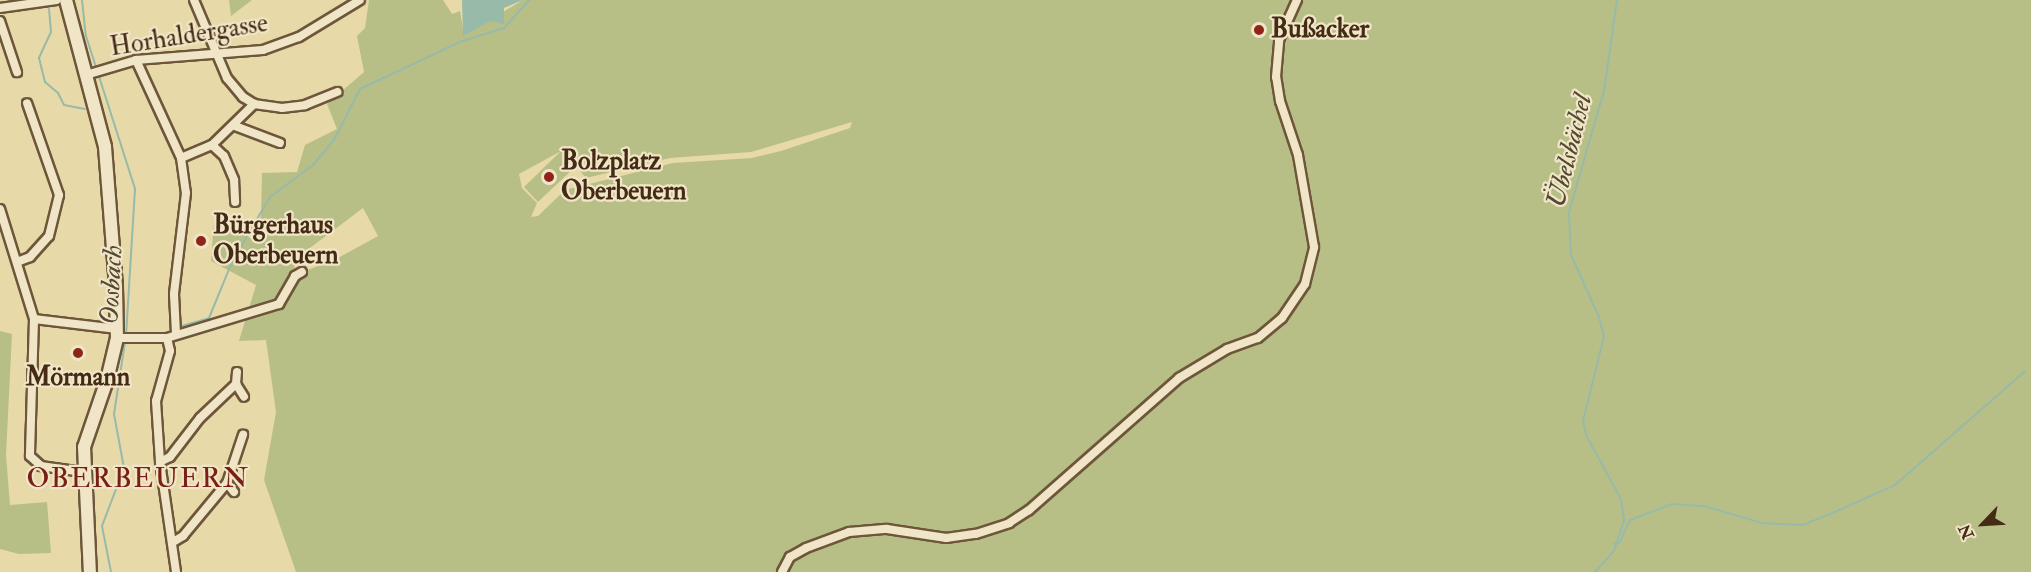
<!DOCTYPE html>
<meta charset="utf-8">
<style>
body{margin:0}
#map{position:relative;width:2031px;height:572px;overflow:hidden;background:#e8d9a9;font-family:"IM FELL Double Pica",serif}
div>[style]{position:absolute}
.green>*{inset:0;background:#b7bf87}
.water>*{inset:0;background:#97baa9}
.stream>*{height:2px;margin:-1px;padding:0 1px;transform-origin:1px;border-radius:1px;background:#97baa9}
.roads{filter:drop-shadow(2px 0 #6e563a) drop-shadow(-2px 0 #6e563a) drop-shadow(0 2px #6e563a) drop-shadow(0 -2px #6e563a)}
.minor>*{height:8px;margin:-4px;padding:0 4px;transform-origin:4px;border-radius:4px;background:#f0e6c7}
.secondary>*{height:12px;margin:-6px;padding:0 6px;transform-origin:6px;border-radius:6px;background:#f0e6c7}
.dots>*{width:16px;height:16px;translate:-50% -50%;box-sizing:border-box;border:3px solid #f0e6c7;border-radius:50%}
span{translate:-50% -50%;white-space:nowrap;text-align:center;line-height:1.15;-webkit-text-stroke:4.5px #f0e6c7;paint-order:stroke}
.poi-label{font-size:26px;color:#452b15;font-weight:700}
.left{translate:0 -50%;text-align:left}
.street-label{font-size:26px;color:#452b15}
.water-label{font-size:27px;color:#554833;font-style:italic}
.quarter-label{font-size:28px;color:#7a1f14;letter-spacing:1.5px}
.north{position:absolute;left:1953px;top:494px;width:60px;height:60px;-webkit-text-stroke:4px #f0e6c7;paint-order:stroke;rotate:245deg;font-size:16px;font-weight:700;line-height:24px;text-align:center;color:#452b15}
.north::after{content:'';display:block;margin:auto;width:21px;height:27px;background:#452b15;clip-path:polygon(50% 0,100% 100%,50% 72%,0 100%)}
</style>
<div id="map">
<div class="green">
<div style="clip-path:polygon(229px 0,252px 0,231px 16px)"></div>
<div style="clip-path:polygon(evenodd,369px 0,443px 0,452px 14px,460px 11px,464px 35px,523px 0,2031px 0,2031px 572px,296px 572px,264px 480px,276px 412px,266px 340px,239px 341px,256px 285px,211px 261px,214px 222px,253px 239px,261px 216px,262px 173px,297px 172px,305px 145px,337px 129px,327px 104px,364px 72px,357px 36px,365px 28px,369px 0,852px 122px,850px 128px,781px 151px,752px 158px,673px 163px,565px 190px,538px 216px,531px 217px,537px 203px,522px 188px,519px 174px,561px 151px,524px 187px,538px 202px,576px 166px,586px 178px,670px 158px,751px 152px,852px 122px,369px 0,363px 208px,378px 236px,338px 258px,295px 275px,294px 260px,363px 208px)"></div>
<div style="clip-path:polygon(0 331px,12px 334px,6px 455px,10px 505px,47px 502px,51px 553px,19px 554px,0 549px)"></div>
</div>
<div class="water">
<div style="clip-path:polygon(462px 0,523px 0,504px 8px,504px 24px,490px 21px,463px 36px)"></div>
</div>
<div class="stream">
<div style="left:82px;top:0;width:36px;rotate:84deg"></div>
<div style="left:86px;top:36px;width:161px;rotate:72.2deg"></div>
<div style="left:135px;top:189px;width:147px;rotate:93.5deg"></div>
<div style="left:49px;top:9px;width:23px;rotate:85deg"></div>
<div style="left:51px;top:32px;width:29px;rotate:115deg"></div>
<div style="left:39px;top:58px;width:25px;rotate:76deg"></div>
<div style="left:45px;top:82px;width:17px;rotate:40deg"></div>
<div style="left:58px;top:93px;width:13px;rotate:63deg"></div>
<div style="left:64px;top:105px;width:21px;rotate:11deg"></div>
<div style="left:178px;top:327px;width:32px;rotate:-16deg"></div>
<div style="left:209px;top:318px;width:61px;rotate:-67.7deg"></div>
<div style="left:232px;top:262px;width:75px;rotate:-59.7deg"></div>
<div style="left:270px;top:197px;width:54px;rotate:-36.7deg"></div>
<div style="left:313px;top:165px;width:33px;rotate:-50deg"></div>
<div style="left:334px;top:140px;width:57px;rotate:-63deg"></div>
<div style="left:360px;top:89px;width:110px;rotate:-25.2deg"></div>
<div style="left:460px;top:42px;width:46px;rotate:-17.7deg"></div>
<div style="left:504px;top:28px;width:38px;rotate:-48deg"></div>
<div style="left:1614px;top:544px;width:6px;rotate:-18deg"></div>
<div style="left:1620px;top:542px;width:24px;rotate:-66deg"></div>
<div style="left:1630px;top:520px;width:45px;rotate:-20.9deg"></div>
<div style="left:1672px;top:504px;width:32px;rotate:4deg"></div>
<div style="left:1704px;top:506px;width:60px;rotate:16.3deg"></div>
<div style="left:1762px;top:523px;width:41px;rotate:2.8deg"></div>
<div style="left:1803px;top:525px;width:27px;rotate:-22deg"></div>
<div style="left:1828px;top:515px;width:73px;rotate:-24.1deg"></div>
<div style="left:1895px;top:485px;width:173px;rotate:-41.2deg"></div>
<div style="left:111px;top:572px;width:47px;rotate:-101.1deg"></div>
<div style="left:102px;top:526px;width:62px;rotate:-69.2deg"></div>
<div style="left:124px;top:468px;width:55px;rotate:-100.5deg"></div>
<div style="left:114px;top:414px;width:73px;rotate:-81.3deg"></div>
<div style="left:1595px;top:572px;width:28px;rotate:-48deg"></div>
<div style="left:1614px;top:551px;width:33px;rotate:-72deg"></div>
<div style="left:1624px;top:520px;width:21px;rotate:-98deg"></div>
<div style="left:1621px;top:499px;width:71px;rotate:-118.7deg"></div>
<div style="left:1587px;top:437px;width:16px;rotate:-104deg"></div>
<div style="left:1583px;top:421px;width:88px;rotate:-76.1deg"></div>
<div style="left:1604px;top:336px;width:20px;rotate:-105deg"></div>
<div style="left:1599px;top:317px;width:68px;rotate:-114.3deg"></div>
<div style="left:1571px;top:255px;width:43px;rotate:-92.7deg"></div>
<div style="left:1569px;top:212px;width:126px;rotate:-73.9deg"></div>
<div style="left:1604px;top:91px;width:92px;rotate:-81.9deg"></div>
</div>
<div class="roads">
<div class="minor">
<div style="left:194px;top:0;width:85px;rotate:67.1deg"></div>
<div style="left:227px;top:78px;width:25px;rotate:50deg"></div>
<div style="left:243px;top:97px;width:13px;rotate:32deg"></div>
<div style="left:254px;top:104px;width:28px;rotate:8deg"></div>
<div style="left:282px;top:108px;width:23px;rotate:-7deg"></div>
<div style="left:305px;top:105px;width:35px;rotate:-22deg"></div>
<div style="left:0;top:8px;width:57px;rotate:-8.1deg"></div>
<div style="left:0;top:21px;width:54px;rotate:71.6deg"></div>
<div style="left:136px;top:60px;width:108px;rotate:65.3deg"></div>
<div style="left:181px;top:158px;width:35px;rotate:82deg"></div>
<div style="left:186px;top:193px;width:102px;rotate:96.8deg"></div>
<div style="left:174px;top:294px;width:40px;rotate:87.1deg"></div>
<div style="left:86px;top:75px;width:52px;rotate:-16.7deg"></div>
<div style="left:136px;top:60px;width:127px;rotate:-4.5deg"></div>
<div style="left:263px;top:50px;width:38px;rotate:-20deg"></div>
<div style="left:299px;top:37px;width:71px;rotate:-31.2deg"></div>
<div style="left:235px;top:126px;width:48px;rotate:20.7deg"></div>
<div style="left:212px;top:145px;width:16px;rotate:43deg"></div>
<div style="left:224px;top:156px;width:26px;rotate:67deg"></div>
<div style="left:234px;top:180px;width:22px;rotate:87deg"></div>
<div style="left:181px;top:158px;width:34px;rotate:-23deg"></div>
<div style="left:212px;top:145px;width:59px;rotate:-44.3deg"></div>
<div style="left:0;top:209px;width:115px;rotate:72.8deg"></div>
<div style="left:34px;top:319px;width:137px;rotate:91.7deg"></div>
<div style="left:30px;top:456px;width:15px;rotate:42deg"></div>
<div style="left:41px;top:466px;width:42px;rotate:8.1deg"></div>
<div style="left:17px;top:262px;width:14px;rotate:-21deg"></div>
<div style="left:30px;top:257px;width:28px;rotate:-48deg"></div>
<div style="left:49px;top:236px;width:42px;rotate:-76.3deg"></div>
<div style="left:59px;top:195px;width:97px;rotate:-109.2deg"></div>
<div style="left:34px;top:319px;width:84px;rotate:6.9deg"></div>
<div style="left:117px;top:338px;width:50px"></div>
<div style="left:167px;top:338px;width:117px;rotate:-16.9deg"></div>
<div style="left:279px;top:304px;width:32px;rotate:-60deg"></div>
<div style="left:295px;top:276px;width:8px;rotate:-30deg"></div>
<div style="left:167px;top:338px;width:13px;rotate:77deg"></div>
<div style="left:170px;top:351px;width:52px;rotate:105.6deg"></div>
<div style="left:156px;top:401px;width:61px;rotate:86.2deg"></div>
<div style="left:160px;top:462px;width:111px;rotate:81.7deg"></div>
<div style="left:237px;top:372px;width:12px;rotate:95deg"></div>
<div style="left:236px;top:384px;width:15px;rotate:58deg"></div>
<div style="left:160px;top:462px;width:11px;rotate:-27deg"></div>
<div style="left:170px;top:457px;width:49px;rotate:-52.4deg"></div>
<div style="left:200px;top:418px;width:50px;rotate:-43.4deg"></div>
<div style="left:234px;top:492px;width:11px;rotate:-128deg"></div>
<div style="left:227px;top:483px;width:51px;rotate:-71.6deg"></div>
<div style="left:173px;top:542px;width:12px;rotate:-31deg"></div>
<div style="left:183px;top:536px;width:69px;rotate:-50.3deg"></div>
<div style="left:782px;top:572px;width:17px;rotate:-62deg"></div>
<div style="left:790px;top:557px;width:18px;rotate:-29deg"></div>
<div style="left:806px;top:548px;width:46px;rotate:-20.4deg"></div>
<div style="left:849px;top:532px;width:38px;rotate:-5deg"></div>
<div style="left:887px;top:529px;width:60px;rotate:8.7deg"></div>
<div style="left:946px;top:538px;width:30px;rotate:-8deg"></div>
<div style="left:976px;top:534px;width:35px;rotate:-18deg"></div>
<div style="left:1009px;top:523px;width:24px;rotate:-33deg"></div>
<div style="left:1029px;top:510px;width:200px;rotate:-41.3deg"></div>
<div style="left:1179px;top:378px;width:56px;rotate:-31.1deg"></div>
<div style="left:1227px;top:349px;width:33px;rotate:-20deg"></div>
<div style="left:1258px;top:338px;width:31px;rotate:-40deg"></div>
<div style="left:1282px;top:318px;width:41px;rotate:-55.9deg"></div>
<div style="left:1305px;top:284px;width:38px;rotate:-76deg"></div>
<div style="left:1314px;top:247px;width:93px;rotate:-99.9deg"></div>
<div style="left:1298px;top:155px;width:57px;rotate:-108.4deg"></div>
<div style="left:1280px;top:101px;width:24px;rotate:-99deg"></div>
<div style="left:1276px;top:77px;width:37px;rotate:-85deg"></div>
<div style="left:1279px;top:40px;width:44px;rotate:-65.8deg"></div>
</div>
<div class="secondary">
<div style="left:66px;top:0;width:152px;rotate:75.1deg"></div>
<div style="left:105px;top:147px;width:140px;rotate:85.5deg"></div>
<div style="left:116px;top:287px;width:51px;rotate:88.9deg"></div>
<div style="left:117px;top:338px;width:43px;rotate:103.4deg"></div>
<div style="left:107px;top:380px;width:71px;rotate:108.9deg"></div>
<div style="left:84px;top:447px;width:125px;rotate:87.3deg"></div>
</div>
</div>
<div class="dots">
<div style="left:1259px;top:30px;background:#8f2418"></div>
<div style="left:549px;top:177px;background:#8f2418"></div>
<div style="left:201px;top:241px;background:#8f2418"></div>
<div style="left:78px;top:353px;background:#8f2418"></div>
</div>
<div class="poi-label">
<span class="left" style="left:1271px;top:30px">Bußacker</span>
<span class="left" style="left:561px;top:177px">Bolzplatz<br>Oberbeuern</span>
<span class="left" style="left:213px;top:241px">Bürgerhaus<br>Oberbeuern</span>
<span style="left:78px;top:378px">Mörmann</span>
</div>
<div class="street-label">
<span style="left:189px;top:36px;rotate:-9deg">Horhaldergasse</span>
</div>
<div class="water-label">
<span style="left:1569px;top:151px;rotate:-76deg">Übelsbächel</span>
<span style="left:111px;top:285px;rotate:-87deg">Oosbach</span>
</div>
<div class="quarter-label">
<span style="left:138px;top:479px">OBERBEUERN</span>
</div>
<div class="north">N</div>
</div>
